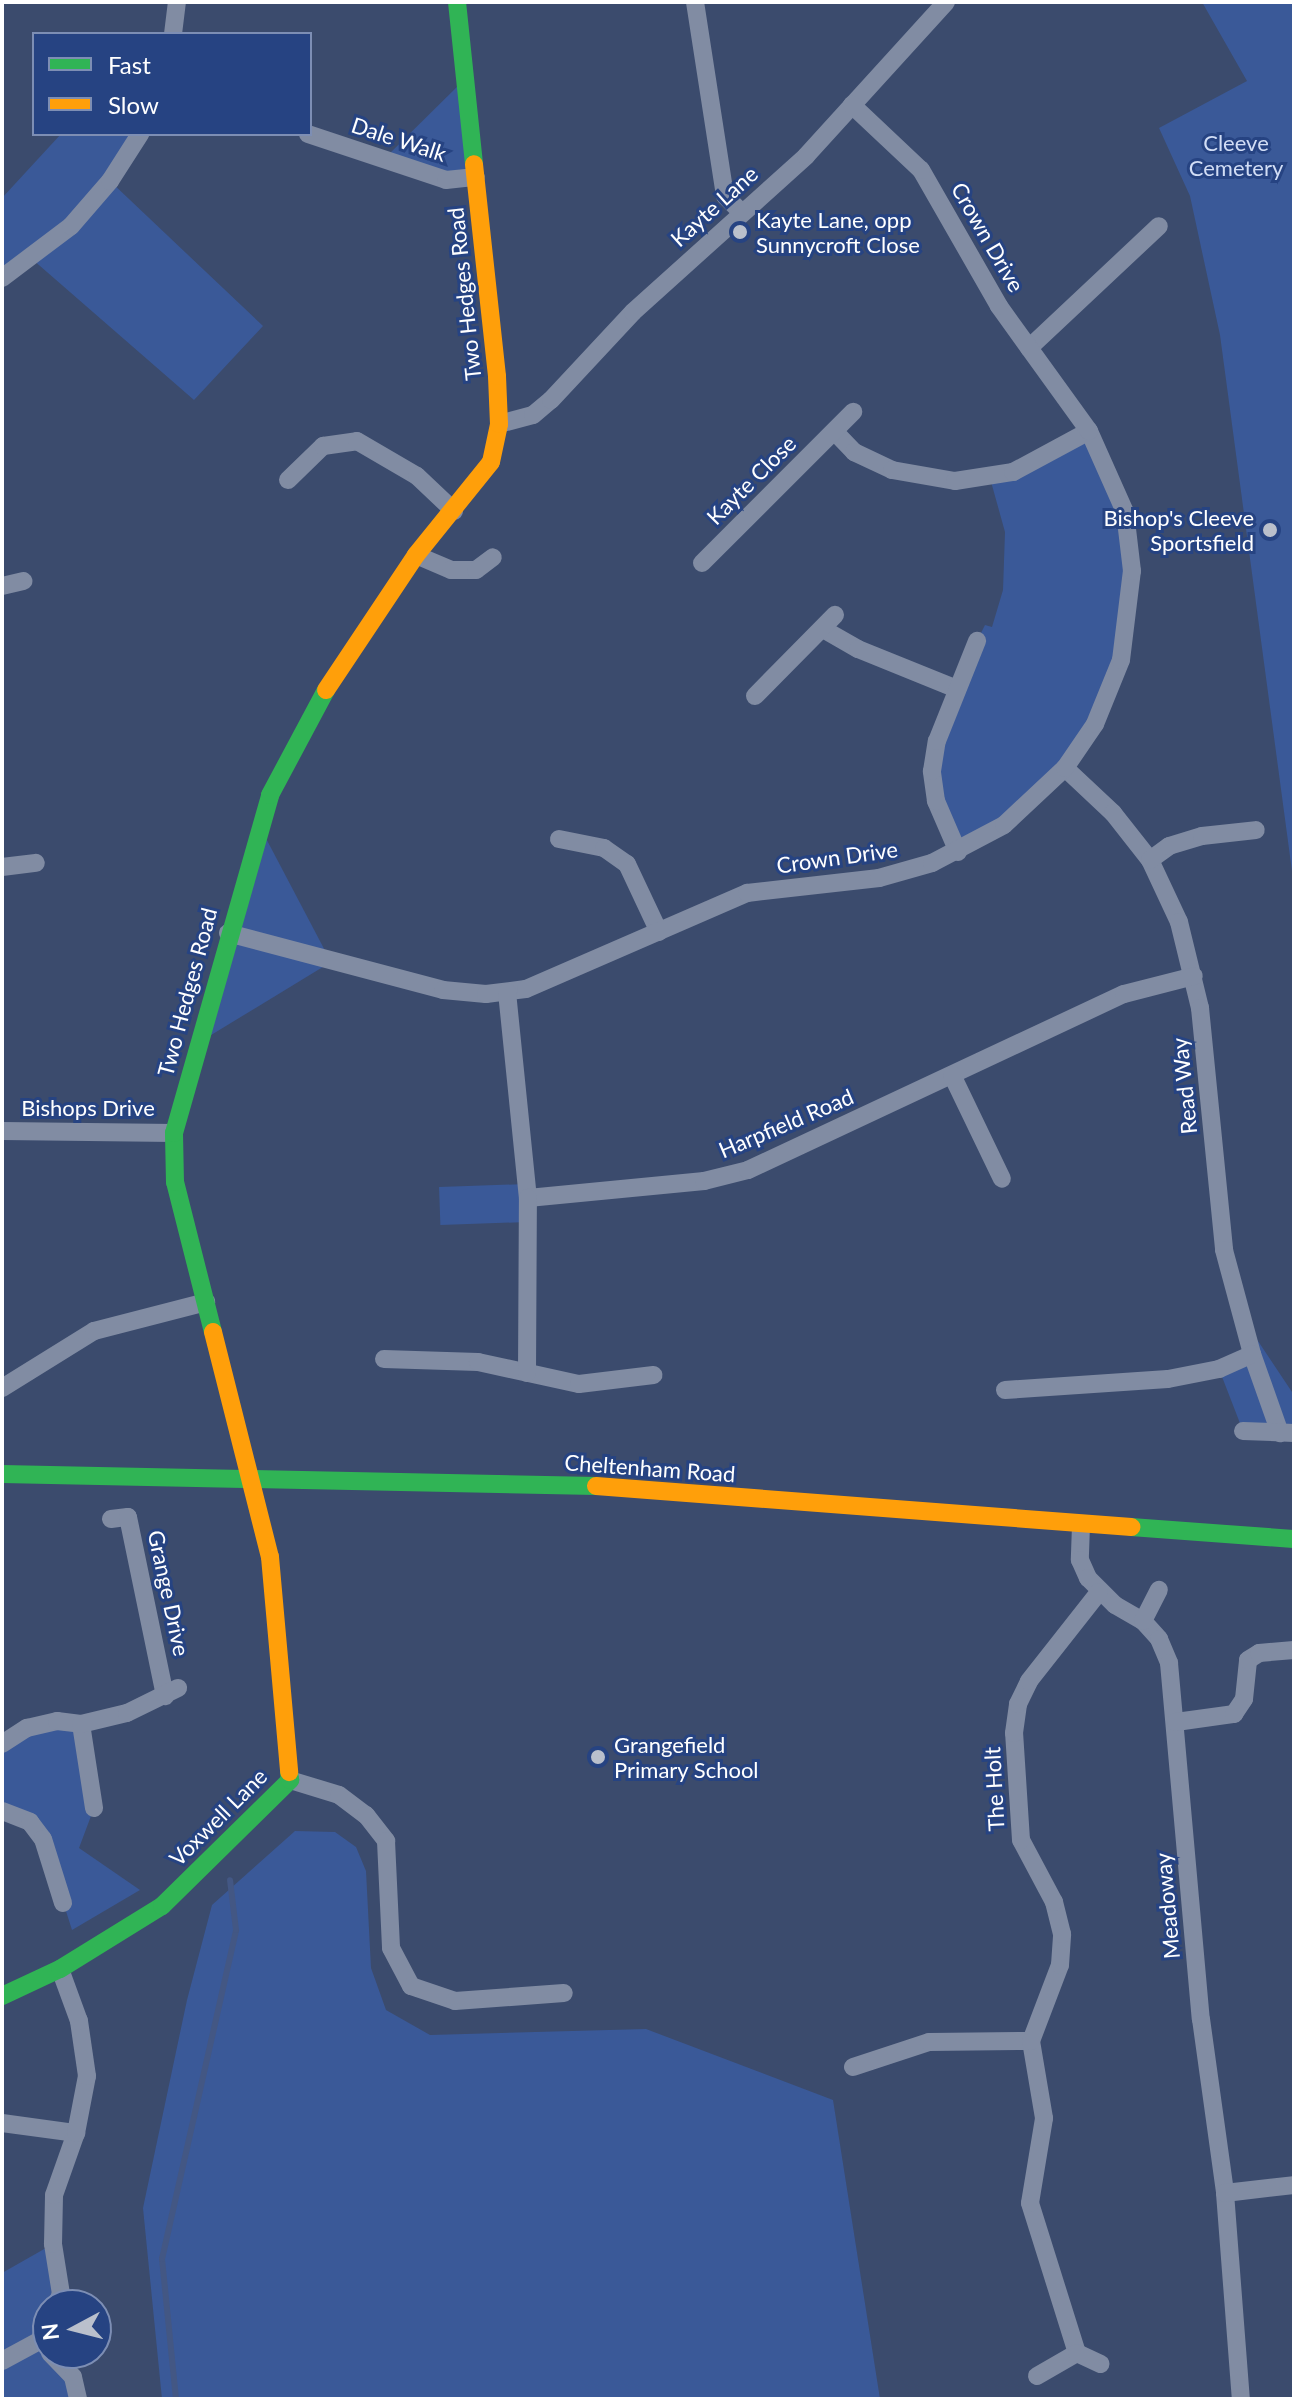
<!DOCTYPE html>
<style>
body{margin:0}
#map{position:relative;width:1296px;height:2401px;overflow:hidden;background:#3b4b6d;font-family:Lato,sans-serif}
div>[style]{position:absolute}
.green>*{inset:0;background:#3a5998;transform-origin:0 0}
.stream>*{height:6px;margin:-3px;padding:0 3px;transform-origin:3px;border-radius:3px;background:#435784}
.street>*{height:18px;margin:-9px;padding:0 9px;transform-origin:9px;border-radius:9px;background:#818ca3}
.fast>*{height:18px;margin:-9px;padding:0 9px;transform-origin:9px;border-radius:9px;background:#30b455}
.slow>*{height:18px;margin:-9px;padding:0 9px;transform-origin:9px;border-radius:9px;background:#ff9f0a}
.dots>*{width:22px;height:22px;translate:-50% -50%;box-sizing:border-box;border:4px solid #264382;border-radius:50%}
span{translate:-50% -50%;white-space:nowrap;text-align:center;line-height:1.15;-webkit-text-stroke:6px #264382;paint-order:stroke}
.street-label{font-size:22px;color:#fff}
.park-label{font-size:22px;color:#d1ddf5}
.poi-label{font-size:22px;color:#fff}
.left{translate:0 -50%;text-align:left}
.right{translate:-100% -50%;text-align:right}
.frame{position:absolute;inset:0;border:4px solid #fff;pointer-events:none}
.legend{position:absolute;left:32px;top:32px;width:280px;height:104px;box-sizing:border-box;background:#264382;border:2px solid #7d8eb4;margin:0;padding:10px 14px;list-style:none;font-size:24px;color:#fff}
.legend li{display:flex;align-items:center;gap:16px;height:40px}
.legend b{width:40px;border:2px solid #7d8eb4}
.north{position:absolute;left:32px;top:2289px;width:80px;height:80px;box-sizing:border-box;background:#264382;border:2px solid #7d8eb4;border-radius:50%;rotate:263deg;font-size:22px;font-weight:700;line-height:32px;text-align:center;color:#fff}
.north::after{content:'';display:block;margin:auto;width:28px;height:36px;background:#bac0cc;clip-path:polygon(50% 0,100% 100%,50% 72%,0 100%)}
</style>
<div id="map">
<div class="green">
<div style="clip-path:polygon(1202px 2px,1294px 2px,1294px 886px,1220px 335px,1190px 196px,1159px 128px,1247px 81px)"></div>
<div style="clip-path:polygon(465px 79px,476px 177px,383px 160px)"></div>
<div style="clip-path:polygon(61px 134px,140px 134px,110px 181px,263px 326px,194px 400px,32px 259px,2px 278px,2px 198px)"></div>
<div style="clip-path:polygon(1089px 431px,1125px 512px,1128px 631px,1065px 768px,958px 852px,933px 784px,977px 641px,985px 625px,992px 627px,1003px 590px,1005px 532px,990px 478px)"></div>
<div style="clip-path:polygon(260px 827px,331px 962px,198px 1043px)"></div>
<div style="left:526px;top:1184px;width:38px;height:87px;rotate:88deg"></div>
<div style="clip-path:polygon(1242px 1317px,1294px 1395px,1294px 1433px,1243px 1431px,1219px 1369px,1252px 1354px)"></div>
<div style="clip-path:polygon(81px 1724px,94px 1808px,79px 1848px,140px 1890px,72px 1930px,43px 1839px,2px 1811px,2px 1743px,27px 1728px)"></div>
<div style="clip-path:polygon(295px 1831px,335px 1832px,356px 1847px,366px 1871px,371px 1968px,386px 2010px,430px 2035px,646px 2029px,833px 2100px,880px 2399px,162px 2399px,143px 2208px,187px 2000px,212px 1905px)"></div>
<div style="clip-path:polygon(53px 2244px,61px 2294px,48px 2305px,39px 2341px,78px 2399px,2px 2399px,2px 2273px)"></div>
</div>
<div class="stream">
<div style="left:176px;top:2399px;width:141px;rotate:-95.7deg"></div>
<div style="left:162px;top:2259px;width:337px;rotate:-77.3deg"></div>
<div style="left:236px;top:1930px;width:50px;rotate:-96.8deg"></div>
</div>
<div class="street">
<div style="left:695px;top:2px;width:196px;rotate:81.2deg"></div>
<div style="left:725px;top:196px;width:24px;rotate:45deg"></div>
<div style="left:173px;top:34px;width:32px;rotate:-83deg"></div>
<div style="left:308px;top:134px;width:145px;rotate:18.4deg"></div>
<div style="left:446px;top:180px;width:30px;rotate:-6deg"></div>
<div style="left:2px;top:278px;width:86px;rotate:-37deg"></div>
<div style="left:71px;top:226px;width:60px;rotate:-49.1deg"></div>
<div style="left:110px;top:181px;width:56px;rotate:-57.4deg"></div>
<div style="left:1029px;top:348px;width:178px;rotate:-43.2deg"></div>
<div style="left:499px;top:424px;width:35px;rotate:-15deg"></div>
<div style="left:533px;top:415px;width:23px;rotate:-40deg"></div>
<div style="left:551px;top:400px;width:120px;rotate:-47deg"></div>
<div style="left:633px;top:312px;width:233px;rotate:-42deg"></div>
<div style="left:806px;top:156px;width:208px;rotate:-47.7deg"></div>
<div style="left:835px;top:432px;width:28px;rotate:46deg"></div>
<div style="left:854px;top:452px;width:42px;rotate:25.3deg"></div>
<div style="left:892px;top:470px;width:64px;rotate:9.9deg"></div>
<div style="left:955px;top:481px;width:59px;rotate:-8.8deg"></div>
<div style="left:1013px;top:472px;width:86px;rotate:-28.3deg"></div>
<div style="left:288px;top:480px;width:49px;rotate:-44.2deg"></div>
<div style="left:323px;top:446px;width:34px;rotate:-8deg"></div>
<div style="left:357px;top:441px;width:69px;rotate:30.3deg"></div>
<div style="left:417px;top:476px;width:51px;rotate:43.4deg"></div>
<div style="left:416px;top:555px;width:38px;rotate:23deg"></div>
<div style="left:451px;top:570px;width:25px"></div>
<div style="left:476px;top:570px;width:21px;rotate:-37deg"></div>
<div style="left:702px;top:563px;width:214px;rotate:-45deg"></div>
<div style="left:2px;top:586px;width:22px;rotate:-13deg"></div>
<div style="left:823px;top:629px;width:40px;rotate:29.7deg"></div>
<div style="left:858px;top:649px;width:107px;rotate:22deg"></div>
<div style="left:755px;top:696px;width:114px;rotate:-45.4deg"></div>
<div style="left:1065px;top:768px;width:66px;rotate:43.2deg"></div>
<div style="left:1113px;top:813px;width:60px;rotate:51.8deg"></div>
<div style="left:1150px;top:860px;width:68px;rotate:64.9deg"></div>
<div style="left:1179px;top:922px;width:89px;rotate:76.3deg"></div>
<div style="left:1200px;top:1008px;width:243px;rotate:84.3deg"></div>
<div style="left:1224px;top:1250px;width:108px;rotate:74.9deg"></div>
<div style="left:1252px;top:1354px;width:84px;rotate:70.5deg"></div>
<div style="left:559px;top:839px;width:46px;rotate:11.3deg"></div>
<div style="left:604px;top:848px;width:28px;rotate:35deg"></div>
<div style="left:627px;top:864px;width:75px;rotate:64.8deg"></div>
<div style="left:958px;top:852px;width:56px;rotate:-113.3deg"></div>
<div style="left:936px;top:801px;width:30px;rotate:-98deg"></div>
<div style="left:932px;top:771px;width:30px;rotate:-81deg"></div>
<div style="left:937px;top:741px;width:108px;rotate:-68.2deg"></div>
<div style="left:1150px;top:860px;width:24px;rotate:-36deg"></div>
<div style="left:1169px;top:846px;width:34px;rotate:-17deg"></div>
<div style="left:1202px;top:836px;width:54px;rotate:-6.3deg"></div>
<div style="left:2px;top:867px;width:34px;rotate:-7deg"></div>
<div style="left:228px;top:933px;width:222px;rotate:14.8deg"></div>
<div style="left:443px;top:990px;width:43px;rotate:5.3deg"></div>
<div style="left:486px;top:994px;width:40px;rotate:-7.1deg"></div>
<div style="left:526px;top:989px;width:241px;rotate:-23.5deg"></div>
<div style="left:747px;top:893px;width:133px;rotate:-6.5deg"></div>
<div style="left:879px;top:878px;width:55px;rotate:-15.8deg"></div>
<div style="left:932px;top:863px;width:81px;rotate:-27.8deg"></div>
<div style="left:1004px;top:825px;width:83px;rotate:-43.1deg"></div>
<div style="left:1065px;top:768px;width:53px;rotate:-55.7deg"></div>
<div style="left:1095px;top:724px;width:69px;rotate:-67.9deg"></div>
<div style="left:1121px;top:660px;width:90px;rotate:-83deg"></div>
<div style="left:1132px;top:571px;width:59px;rotate:-96.8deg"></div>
<div style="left:1125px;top:512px;width:89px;rotate:-114deg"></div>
<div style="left:1089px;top:431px;width:154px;rotate:-125.8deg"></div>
<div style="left:999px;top:306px;width:157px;rotate:-119.8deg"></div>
<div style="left:921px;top:170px;width:95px;rotate:-136.7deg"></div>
<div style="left:507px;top:992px;width:207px;rotate:84.2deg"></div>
<div style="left:528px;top:1198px;width:177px;rotate:-5.5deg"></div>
<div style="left:704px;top:1181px;width:45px;rotate:-14deg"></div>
<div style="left:748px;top:1170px;width:415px;rotate:-25.1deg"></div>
<div style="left:1124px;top:994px;width:72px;rotate:-14.4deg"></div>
<div style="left:952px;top:1075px;width:115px;rotate:64.3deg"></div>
<div style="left:2px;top:1131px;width:172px;rotate:0.7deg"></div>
<div style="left:384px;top:1359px;width:94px;rotate:1.8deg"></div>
<div style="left:478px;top:1362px;width:103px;rotate:12.3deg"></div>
<div style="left:579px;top:1384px;width:75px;rotate:-6.9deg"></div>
<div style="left:527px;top:1373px;width:175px;rotate:-89.7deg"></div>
<div style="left:2px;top:1388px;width:108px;rotate:-31.8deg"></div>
<div style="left:94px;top:1331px;width:116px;rotate:-14.5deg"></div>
<div style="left:1005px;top:1390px;width:163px;rotate:-3.9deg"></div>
<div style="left:1168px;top:1379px;width:52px;rotate:-11.1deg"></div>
<div style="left:1219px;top:1369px;width:36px;rotate:-24deg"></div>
<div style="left:1243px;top:1431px;width:51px;rotate:2.2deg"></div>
<div style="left:111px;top:1519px;width:17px;rotate:-7deg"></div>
<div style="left:128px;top:1517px;width:183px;rotate:78.3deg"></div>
<div style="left:1081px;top:1525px;width:35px;rotate:92deg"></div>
<div style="left:1080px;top:1560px;width:20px;rotate:66deg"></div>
<div style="left:1088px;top:1578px;width:38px;rotate:45deg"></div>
<div style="left:1115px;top:1605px;width:32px;rotate:30deg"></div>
<div style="left:1143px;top:1621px;width:24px;rotate:48deg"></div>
<div style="left:1159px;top:1639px;width:26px;rotate:67deg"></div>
<div style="left:1169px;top:1663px;width:357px;rotate:84.9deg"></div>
<div style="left:1201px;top:2019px;width:176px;rotate:82.1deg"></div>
<div style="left:1225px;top:2193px;width:207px;rotate:85.6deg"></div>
<div style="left:1143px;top:1621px;width:35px;rotate:-63deg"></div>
<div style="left:1176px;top:1722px;width:59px;rotate:-7.9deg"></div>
<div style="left:1234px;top:1714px;width:18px;rotate:-56deg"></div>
<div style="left:1244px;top:1699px;width:39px;rotate:-84deg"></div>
<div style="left:1248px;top:1660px;width:13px;rotate:-32deg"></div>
<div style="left:1259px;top:1653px;width:35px;rotate:-5deg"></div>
<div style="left:81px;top:1724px;width:85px;rotate:81.2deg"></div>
<div style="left:2px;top:1744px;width:30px;rotate:-33deg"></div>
<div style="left:27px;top:1728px;width:31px;rotate:-13deg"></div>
<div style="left:57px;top:1721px;width:24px;rotate:7deg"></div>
<div style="left:81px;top:1724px;width:47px;rotate:-13.4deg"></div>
<div style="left:127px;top:1713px;width:57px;rotate:-26.1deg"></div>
<div style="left:290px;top:1780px;width:51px;rotate:17deg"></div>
<div style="left:339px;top:1795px;width:34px;rotate:37deg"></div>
<div style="left:366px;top:1815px;width:33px;rotate:52deg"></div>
<div style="left:386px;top:1841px;width:107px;rotate:87.3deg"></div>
<div style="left:391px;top:1948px;width:43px;rotate:62.2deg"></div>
<div style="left:411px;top:1986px;width:46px;rotate:18.8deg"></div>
<div style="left:455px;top:2001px;width:109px;rotate:-4.2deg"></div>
<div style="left:2px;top:1811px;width:30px;rotate:21deg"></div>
<div style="left:30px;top:1822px;width:21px;rotate:53deg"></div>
<div style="left:43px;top:1839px;width:67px;rotate:72.6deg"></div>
<div style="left:853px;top:2067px;width:80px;rotate:-18.2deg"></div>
<div style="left:929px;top:2042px;width:102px;rotate:-0.6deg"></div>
<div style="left:2px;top:2123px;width:75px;rotate:7.7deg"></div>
<div style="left:1225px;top:2193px;width:69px;rotate:-6.6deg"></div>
<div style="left:56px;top:2305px;width:12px;rotate:-66deg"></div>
<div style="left:61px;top:2294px;width:51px;rotate:-99.1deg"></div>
<div style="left:53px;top:2244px;width:49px;rotate:-88.8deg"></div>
<div style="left:54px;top:2195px;width:66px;rotate:-70.5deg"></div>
<div style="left:76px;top:2133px;width:58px;rotate:-79.1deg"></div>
<div style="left:87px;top:2076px;width:56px;rotate:-98.3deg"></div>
<div style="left:79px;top:2021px;width:55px;rotate:-110.1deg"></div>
<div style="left:50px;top:2353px;width:33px;rotate:46deg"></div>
<div style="left:73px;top:2377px;width:23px;rotate:77deg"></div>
<div style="left:1077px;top:2353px;width:157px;rotate:-107.4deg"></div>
<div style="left:1030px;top:2203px;width:86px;rotate:-80.6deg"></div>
<div style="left:1044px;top:2118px;width:78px;rotate:-99.6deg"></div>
<div style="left:1031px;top:2041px;width:81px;rotate:-69.1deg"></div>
<div style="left:1060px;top:1965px;width:31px;rotate:-86deg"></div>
<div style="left:1062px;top:1934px;width:33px;rotate:-104deg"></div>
<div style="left:1054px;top:1902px;width:70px;rotate:-118deg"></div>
<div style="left:1021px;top:1840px;width:107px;rotate:-93.7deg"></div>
<div style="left:1014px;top:1733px;width:29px;rotate:-82deg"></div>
<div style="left:1018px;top:1704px;width:25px;rotate:-64deg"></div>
<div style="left:1029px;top:1681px;width:113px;rotate:-51.8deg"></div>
<div style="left:2px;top:2361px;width:42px;rotate:-28.4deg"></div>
<div style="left:39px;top:2341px;width:21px;rotate:-65deg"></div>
<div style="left:1037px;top:2376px;width:46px;rotate:-29.9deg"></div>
<div style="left:1077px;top:2353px;width:26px;rotate:25deg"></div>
</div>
<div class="fast">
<div style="left:457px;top:2px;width:163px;rotate:84deg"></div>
<div style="left:213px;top:1332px;width:155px;rotate:-104.2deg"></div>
<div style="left:175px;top:1182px;width:49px;rotate:-91.2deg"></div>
<div style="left:174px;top:1133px;width:351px;rotate:-74.1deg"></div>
<div style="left:270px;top:795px;width:119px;rotate:-61.9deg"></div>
<div style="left:2px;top:1474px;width:594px;rotate:1.16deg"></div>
<div style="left:1131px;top:1527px;width:163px;rotate:4.2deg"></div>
<div style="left:2px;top:1996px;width:64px;rotate:-25deg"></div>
<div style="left:60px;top:1969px;width:120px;rotate:-31.7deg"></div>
<div style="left:162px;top:1906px;width:180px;rotate:-44.5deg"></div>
<div style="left:290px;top:1780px;width:8px;rotate:-97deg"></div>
</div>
<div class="slow">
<div style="left:326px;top:690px;width:162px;rotate:-56.3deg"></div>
<div style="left:416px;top:555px;width:119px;rotate:-51.1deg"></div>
<div style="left:491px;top:462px;width:39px;rotate:-78deg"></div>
<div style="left:499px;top:424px;width:48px;rotate:-92.4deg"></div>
<div style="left:497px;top:376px;width:213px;rotate:-96.2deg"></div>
<div style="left:213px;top:1332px;width:232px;rotate:75.8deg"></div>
<div style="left:270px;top:1557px;width:216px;rotate:84.9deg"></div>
<div style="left:596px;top:1486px;width:537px;rotate:4.38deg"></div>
</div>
<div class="dots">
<div style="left:740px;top:232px;background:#bac0cc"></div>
<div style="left:1270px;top:530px;background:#bac0cc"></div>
<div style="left:598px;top:1757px;background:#bac0cc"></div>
</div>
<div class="street-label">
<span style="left:399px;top:139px;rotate:18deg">Dale Walk</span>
<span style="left:714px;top:206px;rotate:-42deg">Kayte Lane</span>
<span style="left:988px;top:237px;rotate:60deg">Crown Drive</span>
<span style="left:464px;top:294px;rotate:-96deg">Two Hedges Road</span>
<span style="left:751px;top:480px;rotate:-45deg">Kayte Close</span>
<span style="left:837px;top:857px;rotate:-8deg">Crown Drive</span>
<span style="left:187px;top:992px;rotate:-75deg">Two Hedges Road</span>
<span style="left:1184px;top:1086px;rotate:-96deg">Read Way</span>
<span style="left:88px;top:1108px">Bishops Drive</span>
<span style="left:786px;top:1123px;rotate:-23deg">Harpfield Road</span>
<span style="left:650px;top:1468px;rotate:4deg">Cheltenham Road</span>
<span style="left:169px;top:1593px;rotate:78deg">Grange Drive</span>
<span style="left:994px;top:1789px;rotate:-93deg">The Holt</span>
<span style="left:218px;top:1817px;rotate:-45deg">Voxwell Lane</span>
<span style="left:1167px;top:1906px;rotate:-95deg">Meadoway</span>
</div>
<div class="park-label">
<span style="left:1236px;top:155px">Cleeve<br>Cemetery</span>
</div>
<div class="poi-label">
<span class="left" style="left:756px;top:232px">Kayte Lane, opp<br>Sunnycroft Close</span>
<span class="right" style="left:1254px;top:530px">Bishop's Cleeve<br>Sportsfield</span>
<span class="left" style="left:614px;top:1757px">Grangefield<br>Primary School</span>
</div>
<div class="frame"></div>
<ul class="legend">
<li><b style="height:10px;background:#30b455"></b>Fast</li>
<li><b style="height:10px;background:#ff9f0a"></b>Slow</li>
</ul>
<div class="north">N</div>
</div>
